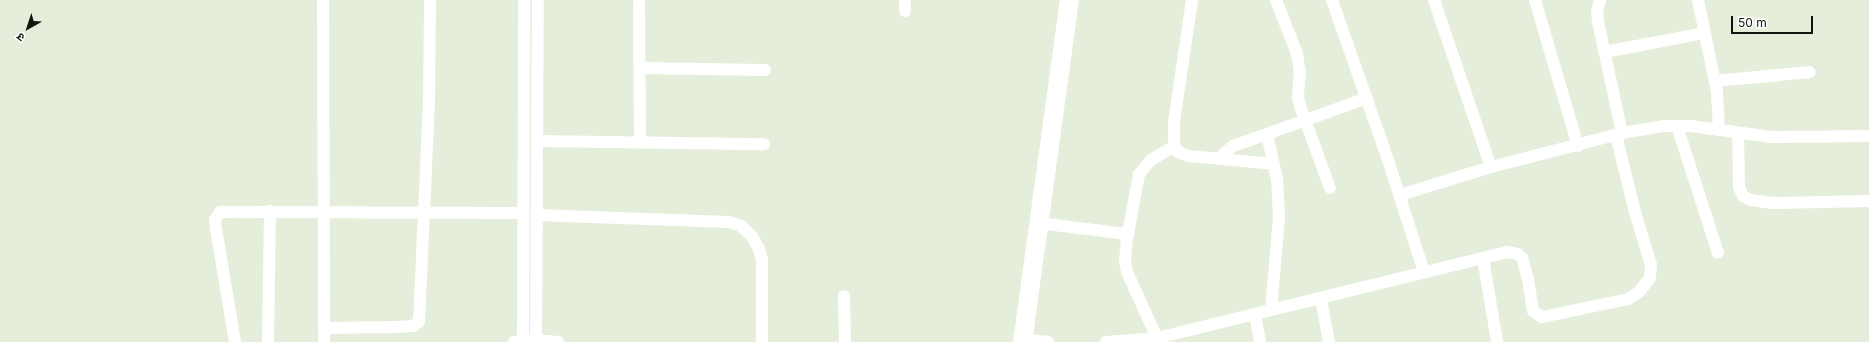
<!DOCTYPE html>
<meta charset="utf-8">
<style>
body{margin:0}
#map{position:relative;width:1869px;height:342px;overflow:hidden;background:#e5eeda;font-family:Inter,"Noto Sans Devanagari",sans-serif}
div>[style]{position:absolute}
.minor>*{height:12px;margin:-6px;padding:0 6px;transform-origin:6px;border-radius:6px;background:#fff}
.primary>*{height:19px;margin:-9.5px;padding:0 9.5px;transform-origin:9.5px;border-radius:9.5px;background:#fff}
span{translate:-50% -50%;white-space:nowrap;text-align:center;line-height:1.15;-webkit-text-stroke:4px #fff;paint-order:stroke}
.north{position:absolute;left:8px;top:8px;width:40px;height:40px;-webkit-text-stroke:3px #fff;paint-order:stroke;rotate:219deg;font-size:11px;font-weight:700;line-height:16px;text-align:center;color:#12150e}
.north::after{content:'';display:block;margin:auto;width:14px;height:18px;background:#12150e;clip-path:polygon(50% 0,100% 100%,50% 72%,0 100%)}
.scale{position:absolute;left:1731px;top:16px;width:82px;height:18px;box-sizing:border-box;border:2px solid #12150e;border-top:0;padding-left:5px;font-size:12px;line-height:14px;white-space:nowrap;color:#12150e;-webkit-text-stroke:3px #fff;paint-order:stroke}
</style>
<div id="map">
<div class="minor">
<div style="left:323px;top:0;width:342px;rotate:89.8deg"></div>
<div style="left:639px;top:0;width:142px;rotate:89.6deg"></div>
<div style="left:1192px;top:0;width:123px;rotate:98.4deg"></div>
<div style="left:1174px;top:122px;width:24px;rotate:90deg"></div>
<div style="left:1174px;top:146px;width:7px;rotate:56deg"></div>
<div style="left:1178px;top:152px;width:12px;rotate:20deg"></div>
<div style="left:1189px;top:156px;width:85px;rotate:5.4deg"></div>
<div style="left:1276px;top:0;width:58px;rotate:68.7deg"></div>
<div style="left:1297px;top:54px;width:18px;rotate:81deg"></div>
<div style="left:1300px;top:72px;width:25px;rotate:95deg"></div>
<div style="left:1298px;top:97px;width:9px;rotate:77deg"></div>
<div style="left:1300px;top:106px;width:87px;rotate:69.9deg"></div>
<div style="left:1332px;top:0;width:173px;rotate:70.7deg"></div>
<div style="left:1389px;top:163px;width:114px;rotate:72.2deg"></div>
<div style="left:1434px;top:0;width:176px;rotate:71.2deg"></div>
<div style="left:1535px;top:0;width:152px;rotate:73.6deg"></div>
<div style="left:1600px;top:0;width:12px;rotate:104deg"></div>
<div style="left:1597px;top:12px;width:10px;rotate:84deg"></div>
<div style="left:1598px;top:22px;width:114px;rotate:77.8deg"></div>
<div style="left:1698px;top:0;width:94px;rotate:78.3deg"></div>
<div style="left:1717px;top:92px;width:38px;rotate:87deg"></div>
<div style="left:905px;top:11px;width:11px;rotate:-90deg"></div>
<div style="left:1605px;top:52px;width:102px;rotate:-10.8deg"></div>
<div style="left:640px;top:68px;width:125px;rotate:0.9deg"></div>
<div style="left:1715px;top:81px;width:95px;rotate:-5.4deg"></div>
<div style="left:1677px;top:126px;width:133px;rotate:72.1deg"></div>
<div style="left:1738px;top:133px;width:54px;rotate:88.9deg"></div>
<div style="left:1739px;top:187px;width:10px;rotate:66deg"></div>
<div style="left:1743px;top:196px;width:9px;rotate:27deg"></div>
<div style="left:1751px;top:200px;width:22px;rotate:8deg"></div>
<div style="left:1773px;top:203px;width:96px;rotate:-1.2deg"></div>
<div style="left:1267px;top:134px;width:46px;rotate:77.5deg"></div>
<div style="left:1277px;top:179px;width:39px;rotate:87deg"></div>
<div style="left:1279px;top:218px;width:92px;rotate:95deg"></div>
<div style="left:538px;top:141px;width:226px;rotate:0.8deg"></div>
<div style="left:1219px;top:158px;width:18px;rotate:-41deg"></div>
<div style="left:1233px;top:146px;width:142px;rotate:-19.7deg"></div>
<div style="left:1400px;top:195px;width:95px;rotate:-17.1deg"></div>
<div style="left:1491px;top:167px;width:135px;rotate:-14.5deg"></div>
<div style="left:1622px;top:133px;width:43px;rotate:-9.5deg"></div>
<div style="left:1664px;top:126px;width:27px"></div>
<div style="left:1691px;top:126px;width:81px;rotate:7.8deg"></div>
<div style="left:1771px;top:137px;width:98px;rotate:-0.6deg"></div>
<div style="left:536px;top:215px;width:193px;rotate:2.1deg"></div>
<div style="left:729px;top:222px;width:13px;rotate:18deg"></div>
<div style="left:741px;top:226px;width:13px;rotate:42deg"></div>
<div style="left:751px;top:235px;width:16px;rotate:60deg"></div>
<div style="left:759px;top:249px;width:11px;rotate:75deg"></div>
<div style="left:762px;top:260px;width:82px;rotate:90deg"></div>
<div style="left:1038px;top:223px;width:91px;rotate:7deg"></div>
<div style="left:1483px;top:258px;width:85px;rotate:80.5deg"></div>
<div style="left:844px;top:296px;width:46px;rotate:88.8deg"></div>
<div style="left:1321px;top:299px;width:44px;rotate:79.5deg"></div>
<div style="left:1255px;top:314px;width:28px;rotate:80deg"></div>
<div style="left:324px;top:328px;width:74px;rotate:-0.8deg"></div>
<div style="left:398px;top:327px;width:15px;rotate:-4deg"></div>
<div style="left:413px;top:326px;width:7px;rotate:-34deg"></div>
<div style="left:419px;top:322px;width:220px;rotate:-87.4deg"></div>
<div style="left:429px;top:102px;width:102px;rotate:-89.4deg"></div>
<div style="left:1157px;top:338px;width:72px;rotate:-114.4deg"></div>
<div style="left:1127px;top:272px;width:11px;rotate:-100deg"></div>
<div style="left:1125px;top:261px;width:22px;rotate:-85deg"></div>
<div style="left:1127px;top:239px;width:66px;rotate:-79.5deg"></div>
<div style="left:1139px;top:174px;width:18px;rotate:-49deg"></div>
<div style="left:1151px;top:160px;width:27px;rotate:-31deg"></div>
<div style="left:1022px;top:340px;width:26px;rotate:4deg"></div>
<div style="left:235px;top:342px;width:115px;rotate:-99.5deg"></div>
<div style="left:216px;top:229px;width:9px;rotate:-96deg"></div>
<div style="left:215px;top:220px;width:9px;rotate:-58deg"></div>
<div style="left:220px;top:212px;width:303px;rotate:0.2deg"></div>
<div style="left:268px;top:342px;width:131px;rotate:-89.1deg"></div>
<div style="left:514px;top:342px;width:22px;rotate:-5deg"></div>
<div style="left:536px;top:340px;width:22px;rotate:5deg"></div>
<div style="left:523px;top:342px;width:342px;rotate:-89.8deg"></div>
<div style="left:536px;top:342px;width:342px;rotate:-89.7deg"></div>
<div style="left:1106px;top:342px;width:51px;rotate:-4.5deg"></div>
<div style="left:1157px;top:338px;width:359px;rotate:-13.8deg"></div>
<div style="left:1506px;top:252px;width:12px;rotate:9deg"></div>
<div style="left:1518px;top:254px;width:6px;rotate:45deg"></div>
<div style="left:1522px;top:258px;width:22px;rotate:74deg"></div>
<div style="left:1528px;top:279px;width:32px;rotate:81deg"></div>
<div style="left:1533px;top:311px;width:11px;rotate:34deg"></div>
<div style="left:1542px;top:317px;width:88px;rotate:-11.8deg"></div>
<div style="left:1628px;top:299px;width:13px;rotate:-32deg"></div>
<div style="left:1639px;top:292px;width:18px;rotate:-52deg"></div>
<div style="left:1650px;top:278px;width:13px;rotate:-86deg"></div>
<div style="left:1651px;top:265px;width:55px;rotate:-106.8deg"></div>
<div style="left:1635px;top:212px;width:79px;rotate:-103.9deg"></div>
</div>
<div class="primary">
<div style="left:1022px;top:342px;width:345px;rotate:-82.2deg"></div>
</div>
<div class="north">उ</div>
<div class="scale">50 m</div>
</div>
